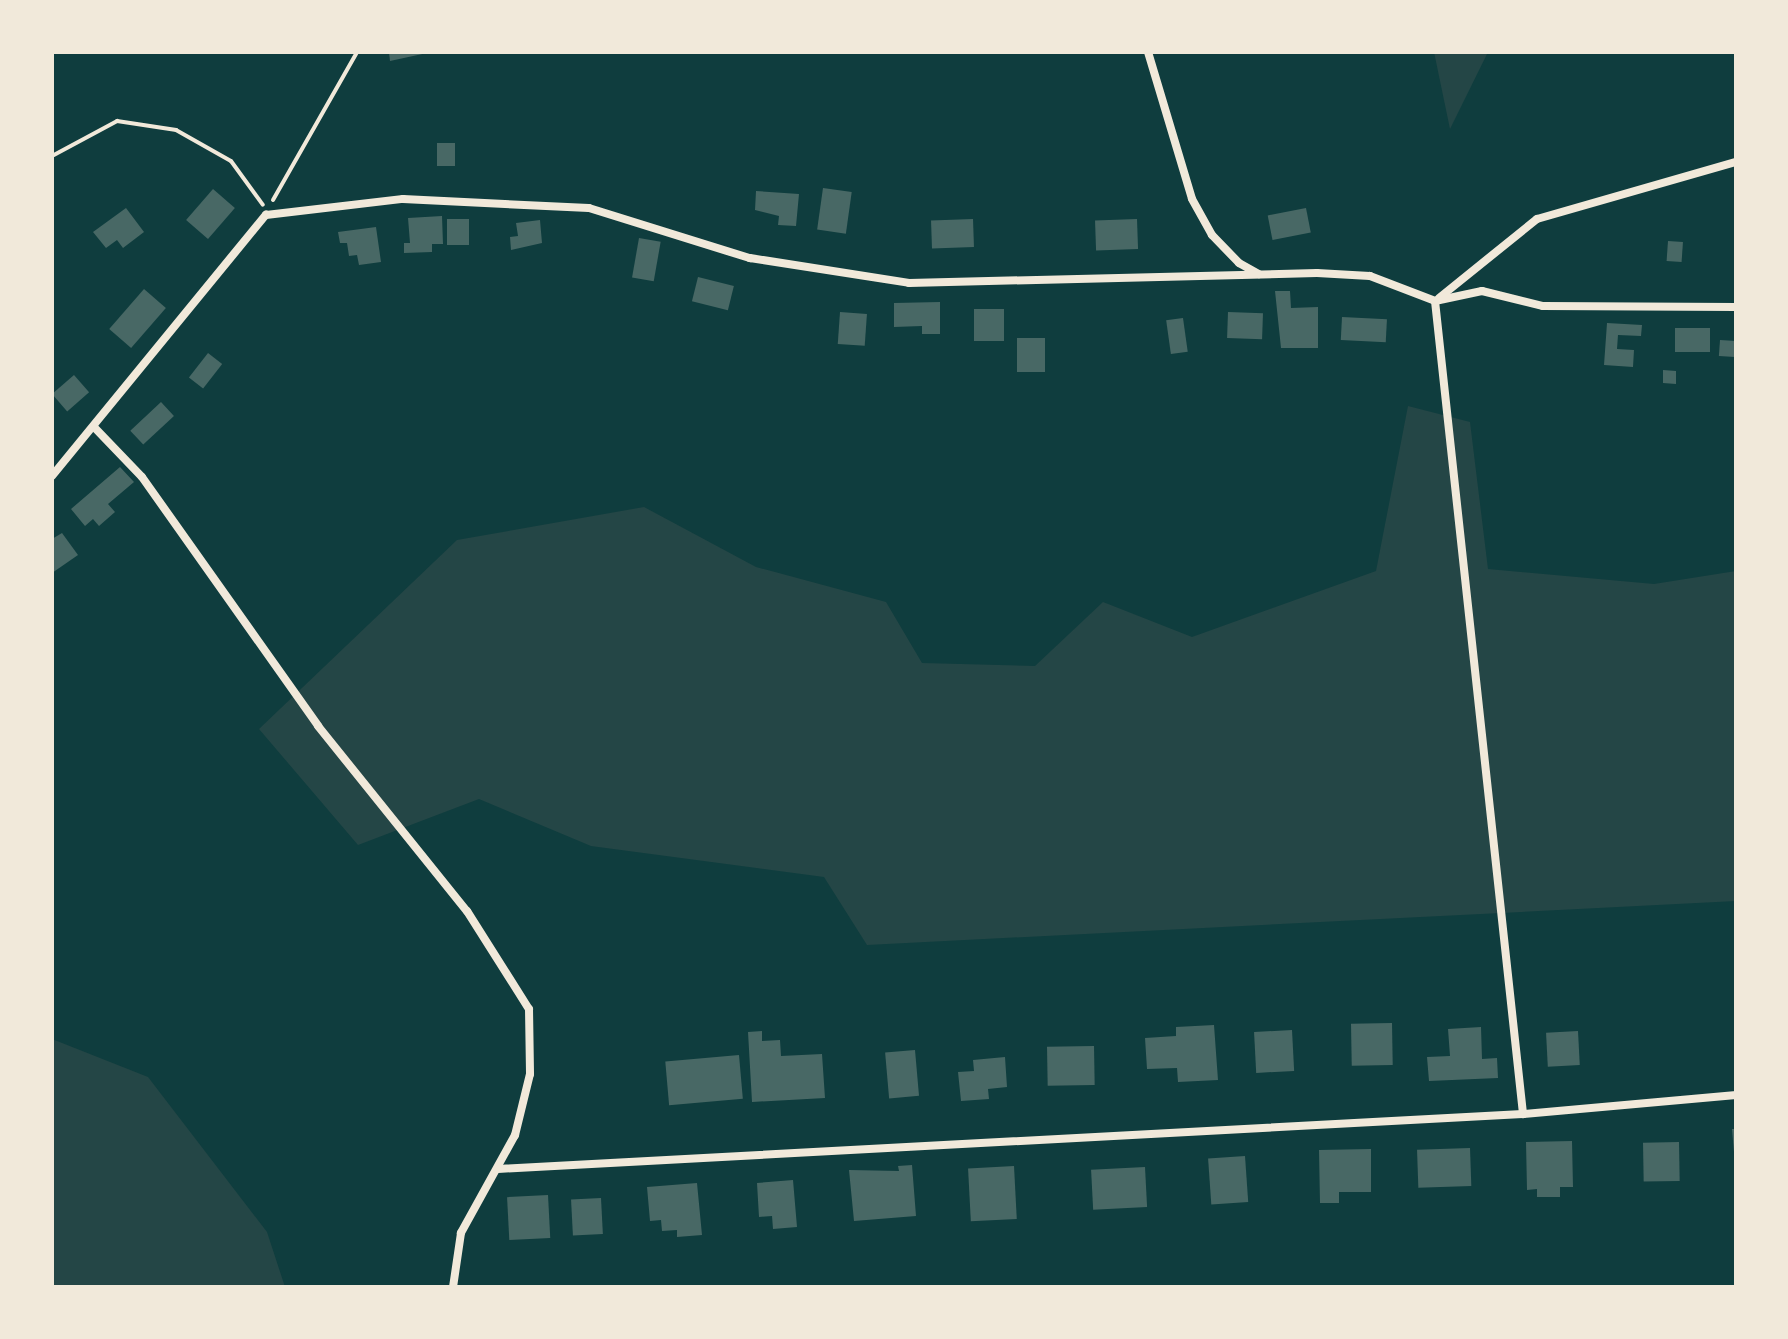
<!DOCTYPE html>
<style>
body{margin:0}
#map{position:relative;width:1788px;height:1339px;overflow:hidden;background:#0f3d3e;font-family:"Playfair Display",serif}
div>[style]{position:absolute}
.green>*{inset:0;background:#244646}
.building>*{inset:0;background:#486865;transform-origin:0 0}
.path>*{height:4px;margin:-2px;padding:0 2px;transform-origin:2px;border-radius:2px;background:#f1e9da}
.minor>*{height:8px;margin:-4px;padding:0 4px;transform-origin:4px;border-radius:4px;background:#f1e9da}
span{translate:-50% -50%;white-space:nowrap;text-align:center;line-height:1.15;-webkit-text-stroke:7px #f1e9da;paint-order:stroke}
.frame{position:absolute;inset:0;border:54px solid #f1e9da;pointer-events:none}
</style>
<div id="map">
<div class="green">
<div style="clip-path:polygon(1434px 52px,1488px 52px,1450px 129px)"></div>
<div style="clip-path:polygon(1408px 406px,1470px 422px,1488px 569px,1654px 584px,1736px 571px,1736px 901px,867px 945px,824px 877px,591px 846px,479px 799px,358px 845px,259px 729px,457px 540px,644px 507px,756px 567px,886px 602px,922px 663px,1035px 666px,1103px 602px,1192px 637px,1376px 571px)"></div>
<div style="clip-path:polygon(52px 1039px,148px 1077px,267px 1232px,285px 1287px,52px 1287px)"></div>
</div>
<div class="building">
<div style="clip-path:polygon(389px 52px,427px 52px,427px 53px,390px 61px)"></div>
<div style="left:455px;top:143px;width:23px;height:18px;rotate:90deg"></div>
<div style="left:823px;top:188px;width:29px;height:42px;rotate:8deg"></div>
<div style="left:213px;top:189px;width:29px;height:41px;rotate:41deg"></div>
<div style="clip-path:polygon(756px 191px,799px 194px,796px 226px,778px 225px,779px 216px,755px 210px)"></div>
<div style="clip-path:polygon(126px 208px,144px 232px,123px 248px,117px 240px,106px 248px,93px 232px)"></div>
<div style="left:1306px;top:208px;width:25px;height:39px;rotate:79deg"></div>
<div style="clip-path:polygon(442px 216px,443px 244px,432px 244px,432px 252px,404px 253px,404px 243px,410px 243px,408px 218px)"></div>
<div style="left:469px;top:219px;width:26px;height:22px;rotate:90deg"></div>
<div style="left:973px;top:219px;width:28px;height:42px;rotate:88deg"></div>
<div style="left:1137px;top:219px;width:30px;height:42px;rotate:88deg"></div>
<div style="clip-path:polygon(540px 220px,542px 243px,511px 250px,510px 237px,518px 236px,516px 223px)"></div>
<div style="clip-path:polygon(376px 227px,381px 262px,359px 265px,357px 255px,349px 256px,347px 243px,340px 243px,338px 232px)"></div>
<div style="left:639px;top:238px;width:22px;height:40px;rotate:10deg"></div>
<div style="left:1668px;top:241px;width:15px;height:20px;rotate:4deg"></div>
<div style="left:698px;top:277px;width:37px;height:25px;rotate:14deg"></div>
<div style="left:144px;top:289px;width:29px;height:53px;rotate:41deg"></div>
<div style="clip-path:polygon(1275px 291px,1290px 291px,1291px 308px,1318px 307px,1318px 348px,1281px 348px)"></div>
<div style="clip-path:polygon(940px 302px,940px 334px,922px 334px,922px 326px,894px 327px,894px 303px)"></div>
<div style="left:974px;top:309px;width:30px;height:32px"></div>
<div style="left:840px;top:312px;width:27px;height:32px;rotate:4deg"></div>
<div style="left:1228px;top:312px;width:35px;height:26px;rotate:2deg"></div>
<div style="left:1342px;top:317px;width:45px;height:23px;rotate:3deg"></div>
<div style="left:1183px;top:318px;width:34px;height:17px;rotate:82deg"></div>
<div style="clip-path:polygon(1607px 323px,1642px 325px,1641px 336px,1618px 335px,1617px 349px,1634px 350px,1633px 367px,1604px 365px)"></div>
<div style="left:1675px;top:328px;width:35px;height:24px"></div>
<div style="left:1017px;top:338px;width:28px;height:34px"></div>
<div style="left:1720px;top:340px;width:16px;height:16px;rotate:4deg"></div>
<div style="left:208px;top:353px;width:18px;height:31px;rotate:38deg"></div>
<div style="clip-path:polygon(1663px 370px,1676px 371px,1676px 384px,1663px 383px)"></div>
<div style="left:74px;top:375px;width:23px;height:29px;rotate:49deg"></div>
<div style="left:161px;top:402px;width:19px;height:42px;rotate:47deg"></div>
<div style="clip-path:polygon(120px 467px,134px 482px,108px 504px,115px 512px,99px 526px,93px 519px,85px 526px,71px 509px)"></div>
<div style="clip-path:polygon(62px 533px,78px 555px,52px 573px,52px 539px)"></div>
<div style="left:1392px;top:1023px;width:42px;height:41px;rotate:89deg"></div>
<div style="clip-path:polygon(1214px 1025px,1218px 1080px,1178px 1082px,1177px 1068px,1147px 1069px,1145px 1038px,1176px 1036px,1176px 1027px)"></div>
<div style="clip-path:polygon(1481px 1027px,1482px 1059px,1497px 1058px,1498px 1078px,1429px 1081px,1427px 1057px,1450px 1056px,1448px 1029px)"></div>
<div style="left:1292px;top:1030px;width:41px;height:38px;rotate:87deg"></div>
<div style="clip-path:polygon(762px 1031px,762px 1041px,780px 1040px,781px 1056px,822px 1054px,825px 1098px,752px 1102px,748px 1032px)"></div>
<div style="left:1578px;top:1031px;width:34px;height:32px;rotate:87deg"></div>
<div style="left:1094px;top:1046px;width:39px;height:47px;rotate:89deg"></div>
<div style="left:915px;top:1050px;width:46px;height:30px;rotate:85deg"></div>
<div style="left:739px;top:1055px;width:44px;height:74px;rotate:85deg"></div>
<div style="clip-path:polygon(1005px 1057px,1007px 1087px,988px 1089px,989px 1099px,961px 1101px,958px 1072px,974px 1071px,973px 1060px)"></div>
<div style="clip-path:polygon(1732px 1129px,1736px 1129px,1736px 1152px,1734px 1152px)"></div>
<div style="clip-path:polygon(1572px 1141px,1573px 1187px,1560px 1187px,1560px 1197px,1537px 1197px,1537px 1189px,1527px 1190px,1526px 1142px)"></div>
<div style="left:1679px;top:1142px;width:39px;height:36px;rotate:89deg"></div>
<div style="left:1470px;top:1148px;width:38px;height:53px;rotate:88deg"></div>
<div style="clip-path:polygon(1371px 1149px,1371px 1192px,1339px 1192px,1339px 1203px,1320px 1203px,1319px 1150px)"></div>
<div style="left:1245px;top:1156px;width:46px;height:37px;rotate:86deg"></div>
<div style="clip-path:polygon(912px 1165px,916px 1216px,854px 1221px,849px 1170px,899px 1171px,898px 1166px)"></div>
<div style="left:1014px;top:1166px;width:53px;height:46px;rotate:87deg"></div>
<div style="left:1145px;top:1167px;width:40px;height:54px;rotate:87deg"></div>
<div style="clip-path:polygon(793px 1180px,797px 1227px,773px 1229px,772px 1216px,759px 1217px,757px 1183px)"></div>
<div style="clip-path:polygon(697px 1183px,702px 1235px,677px 1237px,677px 1230px,662px 1231px,661px 1220px,650px 1221px,647px 1187px)"></div>
<div style="left:548px;top:1195px;width:43px;height:41px;rotate:87deg"></div>
<div style="left:601px;top:1198px;width:36px;height:30px;rotate:87deg"></div>
</div>
<div class="path">
<div style="left:52px;top:156px;width:74px;rotate:-28.3deg"></div>
<div style="left:117px;top:121px;width:60px;rotate:8.7deg"></div>
<div style="left:176px;top:130px;width:63px;rotate:29.4deg"></div>
<div style="left:231px;top:161px;width:54px;rotate:54deg"></div>
<div style="left:273px;top:200px;width:170px;rotate:-60.4deg"></div>
</div>
<div class="minor">
<div style="left:1148px;top:52px;width:153px;rotate:73.3deg"></div>
<div style="left:1192px;top:199px;width:41px;rotate:60.9deg"></div>
<div style="left:1212px;top:235px;width:39px;rotate:46deg"></div>
<div style="left:1239px;top:263px;width:23px;rotate:29deg"></div>
<div style="left:1439px;top:298px;width:126px;rotate:-38.9deg"></div>
<div style="left:1537px;top:219px;width:207px;rotate:-16deg"></div>
<div style="left:1435px;top:301px;width:818px;rotate:83.82deg"></div>
<div style="left:94px;top:427px;width:69px;rotate:46.2deg"></div>
<div style="left:142px;top:477px;width:305px;rotate:54.7deg"></div>
<div style="left:318px;top:726px;width:238px;rotate:51.2deg"></div>
<div style="left:467px;top:911px;width:116px;rotate:57.7deg"></div>
<div style="left:529px;top:1009px;width:65px;rotate:89.1deg"></div>
<div style="left:530px;top:1074px;width:63px;rotate:103.8deg"></div>
<div style="left:515px;top:1135px;width:112px;rotate:118.9deg"></div>
<div style="left:461px;top:1233px;width:55px;rotate:98.4deg"></div>
<div style="left:52px;top:476px;width:338px;rotate:-50.7deg"></div>
<div style="left:266px;top:215px;width:138px;rotate:-6.7deg"></div>
<div style="left:403px;top:199px;width:186px;rotate:2.8deg"></div>
<div style="left:589px;top:208px;width:169px;rotate:17.3deg"></div>
<div style="left:750px;top:258px;width:161px;rotate:8.9deg"></div>
<div style="left:909px;top:283px;width:408px;rotate:-1.4deg"></div>
<div style="left:1317px;top:273px;width:53px;rotate:3.2deg"></div>
<div style="left:1370px;top:276px;width:70px;rotate:21deg"></div>
<div style="left:1435px;top:301px;width:48px;rotate:-12deg"></div>
<div style="left:1482px;top:291px;width:63px;rotate:13.8deg"></div>
<div style="left:1543px;top:306px;width:193px;rotate:0.3deg"></div>
<div style="left:498px;top:1169px;width:1026px;rotate:-3.07deg"></div>
<div style="left:1523px;top:1114px;width:214px;rotate:-5.1deg"></div>
</div>
<div class="frame"></div>
</div>
